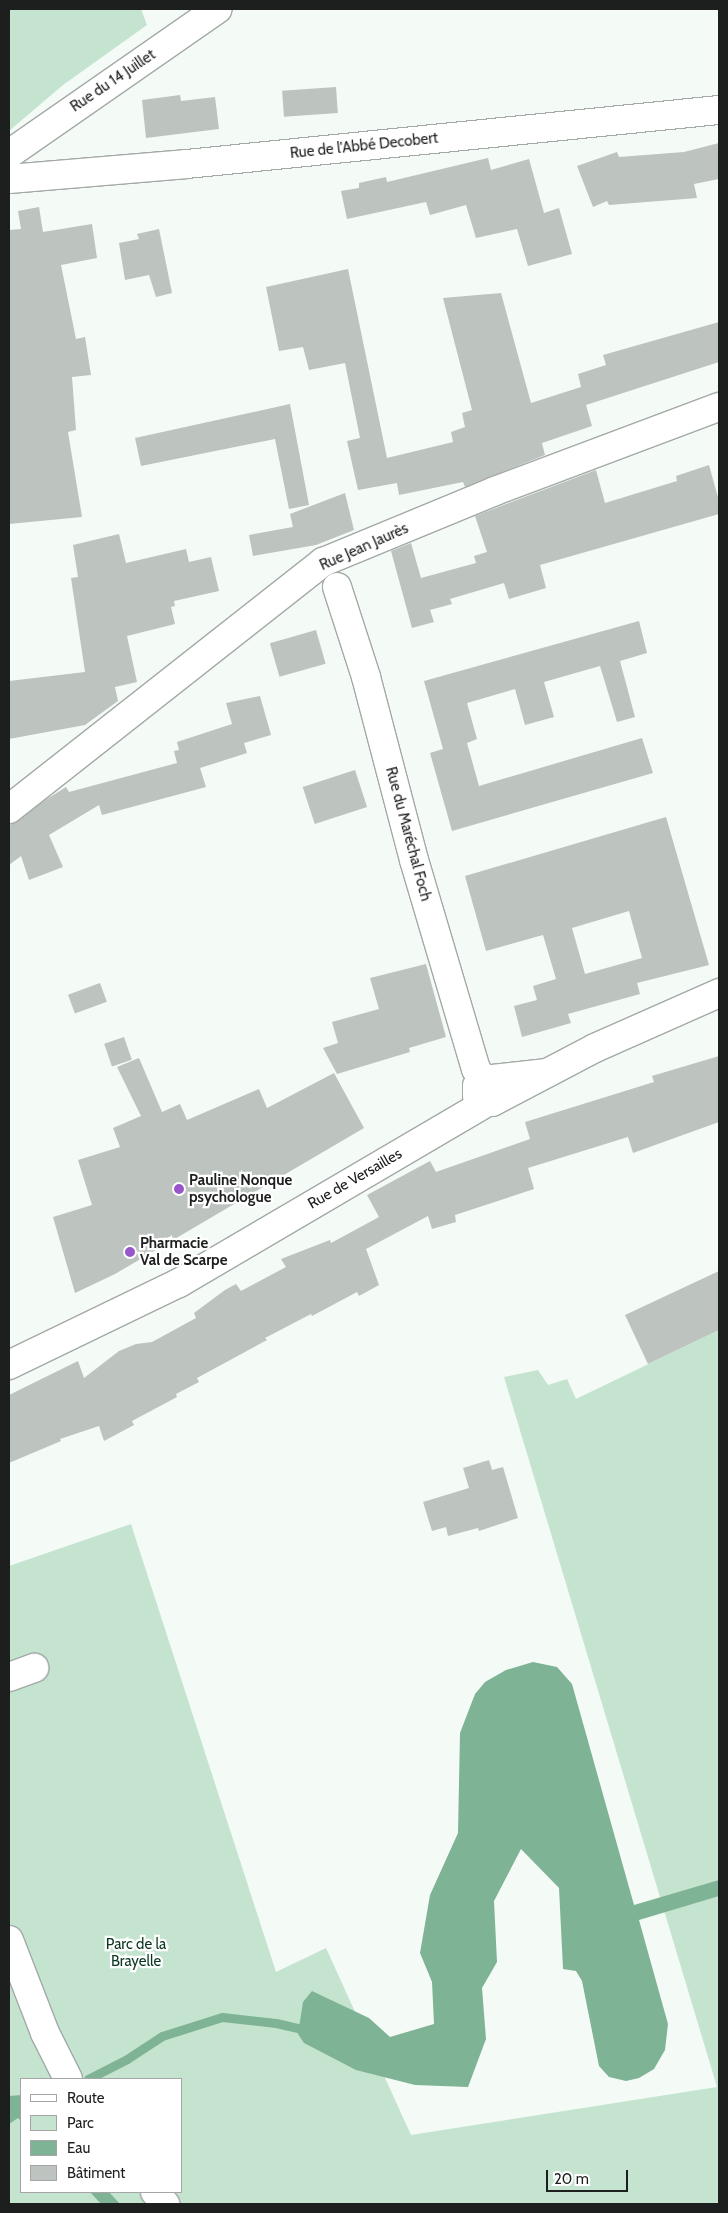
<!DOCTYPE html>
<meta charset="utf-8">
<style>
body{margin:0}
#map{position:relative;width:728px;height:2213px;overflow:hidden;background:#f4faf6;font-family:Cabin,sans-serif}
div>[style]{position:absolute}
.green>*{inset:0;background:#c4e4d0}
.water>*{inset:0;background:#7fb395}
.stream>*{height:9px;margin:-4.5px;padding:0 4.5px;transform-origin:4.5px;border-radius:4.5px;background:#7fb395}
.building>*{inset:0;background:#bdc3bf;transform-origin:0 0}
.roads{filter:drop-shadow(1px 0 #a3a9a5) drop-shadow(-1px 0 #a3a9a5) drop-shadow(0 1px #a3a9a5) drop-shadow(0 -1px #a3a9a5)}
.minor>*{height:28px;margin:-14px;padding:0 14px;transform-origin:14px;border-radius:14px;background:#fff}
.dots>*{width:14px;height:14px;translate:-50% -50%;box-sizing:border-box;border:2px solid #fff;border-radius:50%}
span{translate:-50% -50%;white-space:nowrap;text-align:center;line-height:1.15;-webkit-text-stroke:4.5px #fff;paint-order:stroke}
.street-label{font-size:15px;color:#1d1f1e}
.poi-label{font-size:15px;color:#1d1f1e;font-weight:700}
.left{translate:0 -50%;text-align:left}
.park-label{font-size:15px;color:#0b3722}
.frame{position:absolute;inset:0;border:10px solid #1d1f1e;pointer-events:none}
.legend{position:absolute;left:20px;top:2078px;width:162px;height:115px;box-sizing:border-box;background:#fff;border:1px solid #a5a5a5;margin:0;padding:6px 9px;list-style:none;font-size:15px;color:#1d1f1e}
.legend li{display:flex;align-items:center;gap:10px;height:25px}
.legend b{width:25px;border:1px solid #a5a5a5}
.scale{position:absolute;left:546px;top:2170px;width:82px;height:22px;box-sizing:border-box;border:2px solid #1d1f1e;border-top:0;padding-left:6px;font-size:15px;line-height:18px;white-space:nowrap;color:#1d1f1e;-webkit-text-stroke:4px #fff;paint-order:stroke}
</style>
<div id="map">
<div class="green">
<div style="clip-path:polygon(9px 9px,141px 9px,147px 25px,63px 85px,9px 131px)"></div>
<div style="clip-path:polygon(evenodd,719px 1330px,719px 2204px,9px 2204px,9px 1566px,131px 1524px,276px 1972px,326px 1948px,411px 2135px,717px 2087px,504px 1377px,538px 1370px,548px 1385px,567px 1379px,576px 1399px,719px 1330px,21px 2079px,181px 2079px,181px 2192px,21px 2192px,21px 2079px)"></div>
</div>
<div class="water">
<div style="clip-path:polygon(533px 1662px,557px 1667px,572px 1684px,634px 1905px,719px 1880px,719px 1896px,639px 1920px,668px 2024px,665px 2050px,654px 2069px,639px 2078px,626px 2081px,609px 2077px,599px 2066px,582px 1981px,576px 1971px,563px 1969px,559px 1888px,521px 1849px,494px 1901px,497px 1962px,482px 1988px,486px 2039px,468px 2087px,415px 2085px,356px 2070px,304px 2043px,298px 2034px,303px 2002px,312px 1991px,369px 2018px,390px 2037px,434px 2024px,432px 1982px,420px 1953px,430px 1895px,458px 1833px,460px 1733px,475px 1694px,485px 1682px,506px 1670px)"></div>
<div style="clip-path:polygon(21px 2095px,21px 2121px,18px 2118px,9px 2124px,9px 2096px)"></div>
<div style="clip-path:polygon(90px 2192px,109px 2192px,120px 2204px,101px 2204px)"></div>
</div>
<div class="stream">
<div style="left:88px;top:2079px;width:44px;rotate:-27.1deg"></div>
<div style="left:127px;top:2059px;width:42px;rotate:-33.3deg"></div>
<div style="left:162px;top:2036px;width:63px;rotate:-17.6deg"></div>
<div style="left:222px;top:2017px;width:54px;rotate:6.3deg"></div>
<div style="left:276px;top:2023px;width:35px;rotate:13deg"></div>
</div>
<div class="building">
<div style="left:336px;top:87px;width:26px;height:54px;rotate:86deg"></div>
<div style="clip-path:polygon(180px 95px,181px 101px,215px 97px,219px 129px,146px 138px,142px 100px)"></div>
<div style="clip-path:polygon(719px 143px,719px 179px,694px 184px,697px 198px,609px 205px,607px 201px,593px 207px,577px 166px,617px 152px,619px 157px,684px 152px)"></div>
<div style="clip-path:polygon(488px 158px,491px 170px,529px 159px,544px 213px,559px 208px,572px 254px,528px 266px,517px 229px,476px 238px,466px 205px,430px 215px,426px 202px,347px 219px,341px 191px,359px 188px,359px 183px,386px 177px,387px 182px)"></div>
<div style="clip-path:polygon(39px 207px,43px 232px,92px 224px,97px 258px,61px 265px,76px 339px,85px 337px,91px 375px,72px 377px,76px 430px,68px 432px,82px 517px,9px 524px,9px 230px,21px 229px,18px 211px)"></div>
<div style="clip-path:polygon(159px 229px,172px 293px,156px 297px,149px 275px,125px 280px,119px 243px,139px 239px,137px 234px)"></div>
<div style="clip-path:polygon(348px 269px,387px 458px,453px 442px,451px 432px,465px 427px,462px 413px,472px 410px,443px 298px,501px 293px,531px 403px,581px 387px,578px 374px,606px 365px,603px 355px,719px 322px,719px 362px,586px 405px,592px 426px,542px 443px,545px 455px,465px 487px,463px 482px,399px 495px,397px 483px,358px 490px,347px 441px,360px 438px,345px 363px,309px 370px,303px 347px,279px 351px,266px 287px)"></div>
<div style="clip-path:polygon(290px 404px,309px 505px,289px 509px,275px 439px,141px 466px,135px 438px)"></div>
<div style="clip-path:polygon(709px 465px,719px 501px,719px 514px,540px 565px,546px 588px,509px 599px,504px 583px,450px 599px,452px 604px,430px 610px,434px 622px,412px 628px,391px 551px,411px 543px,421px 578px,476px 563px,474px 556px,487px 552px,475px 516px,501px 506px,596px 470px,605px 503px,677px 481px,676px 476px)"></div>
<div style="clip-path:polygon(345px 493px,354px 530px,316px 545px,253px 556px,249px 535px,293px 527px,290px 514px)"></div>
<div style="clip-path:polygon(119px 534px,126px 563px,186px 549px,189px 562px,211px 557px,219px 591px,174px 601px,175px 606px,171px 607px,175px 624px,127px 636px,137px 682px,115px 687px,118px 701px,85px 725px,9px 739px,9px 681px,85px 672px,71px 578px,78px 577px,73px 545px)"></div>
<div style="clip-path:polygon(639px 621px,647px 653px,620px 661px,635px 717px,617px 722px,600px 666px,544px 682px,554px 717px,525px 725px,515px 689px,467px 703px,477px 739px,467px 743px,479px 786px,642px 738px,653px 773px,452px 831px,430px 753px,443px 749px,424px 681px)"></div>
<div style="left:316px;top:630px;width:35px;height:48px;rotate:74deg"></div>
<div style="clip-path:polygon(260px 696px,271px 735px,244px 743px,247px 753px,200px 768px,206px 787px,102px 815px,99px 805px,49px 835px,63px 867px,29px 880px,21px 856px,9px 865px,9px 826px,47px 799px,66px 787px,69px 792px,177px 763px,174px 751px,179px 750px,177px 742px,232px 724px,226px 703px)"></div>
<div style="left:355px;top:770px;width:39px;height:55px;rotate:72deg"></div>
<div style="clip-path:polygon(evenodd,666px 817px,709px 965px,637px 983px,640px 994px,568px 1014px,571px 1023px,522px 1037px,514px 1006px,537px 1000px,533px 986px,556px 979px,543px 935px,486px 951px,465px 876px,666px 817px,629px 911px,642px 958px,585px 974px,572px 928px,629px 911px)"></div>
<div style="clip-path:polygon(426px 964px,446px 1037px,409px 1048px,410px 1052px,337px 1074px,323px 1048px,338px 1043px,332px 1022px,379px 1009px,370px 978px)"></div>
<div style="left:100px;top:983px;width:20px;height:34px;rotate:70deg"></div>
<div style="left:124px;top:1037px;width:24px;height:21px;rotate:71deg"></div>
<div style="clip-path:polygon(719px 1056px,719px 1122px,633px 1153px,628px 1137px,528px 1168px,534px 1189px,455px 1215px,456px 1222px,432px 1229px,428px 1216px,366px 1249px,379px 1285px,359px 1296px,357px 1292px,312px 1316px,311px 1314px,265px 1338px,267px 1340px,197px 1378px,199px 1382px,176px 1394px,177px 1397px,132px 1421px,134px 1425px,104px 1441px,99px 1426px,60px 1439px,61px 1441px,9px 1463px,9px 1395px,78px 1361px,84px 1378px,119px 1351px,136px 1344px,152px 1342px,196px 1318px,194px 1313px,225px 1290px,236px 1284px,241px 1291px,286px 1267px,281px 1259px,330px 1240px,331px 1243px,379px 1217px,367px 1195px,430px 1161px,436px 1172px,530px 1139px,525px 1122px,654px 1082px,652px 1076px)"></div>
<div style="clip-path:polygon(139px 1058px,162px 1112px,180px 1104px,187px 1120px,259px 1089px,267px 1108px,334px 1073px,364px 1128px,115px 1274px,75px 1293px,53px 1217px,92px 1205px,78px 1160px,120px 1147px,113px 1128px,141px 1116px,117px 1067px)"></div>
<div style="clip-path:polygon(719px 1271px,719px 1330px,648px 1364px,625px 1315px)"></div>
<div style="clip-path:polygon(489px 1460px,492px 1470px,503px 1467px,518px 1518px,479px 1531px,478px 1528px,448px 1536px,446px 1527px,432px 1531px,423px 1502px,469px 1488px,463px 1468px)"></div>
</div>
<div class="roads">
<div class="minor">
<div style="left:9px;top:154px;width:254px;rotate:-34.8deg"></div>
<div style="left:9px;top:179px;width:179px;rotate:-4.8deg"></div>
<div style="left:187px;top:164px;width:535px;rotate:-5.8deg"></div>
<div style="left:337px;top:587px;width:95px;rotate:72.1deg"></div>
<div style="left:366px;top:677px;width:189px;rotate:75.3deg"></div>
<div style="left:414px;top:860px;width:218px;rotate:73.5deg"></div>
<div style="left:476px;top:1069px;width:13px;rotate:58deg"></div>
<div style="left:9px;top:809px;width:400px;rotate:-38.2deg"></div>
<div style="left:323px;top:562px;width:186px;rotate:-22.4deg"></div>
<div style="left:495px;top:491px;width:239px;rotate:-20.6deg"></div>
<div style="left:547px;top:1073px;width:64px;rotate:173.8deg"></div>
<div style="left:483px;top:1080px;width:8px;rotate:135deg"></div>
<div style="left:477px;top:1086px;width:9px;rotate:90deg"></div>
<div style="left:477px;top:1095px;width:9px;rotate:41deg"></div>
<div style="left:484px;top:1101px;width:8px;rotate:7deg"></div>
<div style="left:492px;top:1102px;width:116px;rotate:-27.7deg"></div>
<div style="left:595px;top:1048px;width:136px;rotate:-23.9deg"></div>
<div style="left:9px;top:1365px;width:189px;rotate:-25.8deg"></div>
<div style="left:179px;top:1283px;width:357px;rotate:-30.4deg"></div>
<div style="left:9px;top:1677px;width:27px;rotate:-20deg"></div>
<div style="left:9px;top:1940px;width:100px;rotate:68.8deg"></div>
<div style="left:45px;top:2033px;width:51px;rotate:63.4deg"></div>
<div style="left:155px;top:2192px;width:16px;rotate:50deg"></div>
</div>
</div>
<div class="dots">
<div style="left:179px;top:1189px;background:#9955ca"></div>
<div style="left:130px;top:1252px;background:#9955ca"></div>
</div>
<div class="street-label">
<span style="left:113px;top:81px;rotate:-34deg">Rue du 14 Juillet</span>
<span style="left:364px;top:146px;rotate:-6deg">Rue de l'Abbé Decobert</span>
<span style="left:364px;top:547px;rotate:-24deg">Rue Jean Jaurès</span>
<span style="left:408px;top:834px;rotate:75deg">Rue du Maréchal Foch</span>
<span style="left:355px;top:1179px;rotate:-30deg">Rue de Versailles</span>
</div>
<div class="poi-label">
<span class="left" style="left:189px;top:1189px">Pauline Nonque<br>psychologue</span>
<span class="left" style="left:140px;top:1252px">Pharmacie<br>Val de Scarpe</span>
</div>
<div class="park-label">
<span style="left:136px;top:1953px">Parc de la<br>Brayelle</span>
</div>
<div class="frame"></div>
<ul class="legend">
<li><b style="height:6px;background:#fff"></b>Route</li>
<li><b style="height:14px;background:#c4e4d0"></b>Parc</li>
<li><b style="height:14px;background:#7fb395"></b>Eau</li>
<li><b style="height:14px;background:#bdc3bf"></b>Bâtiment</li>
</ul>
<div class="scale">20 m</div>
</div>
